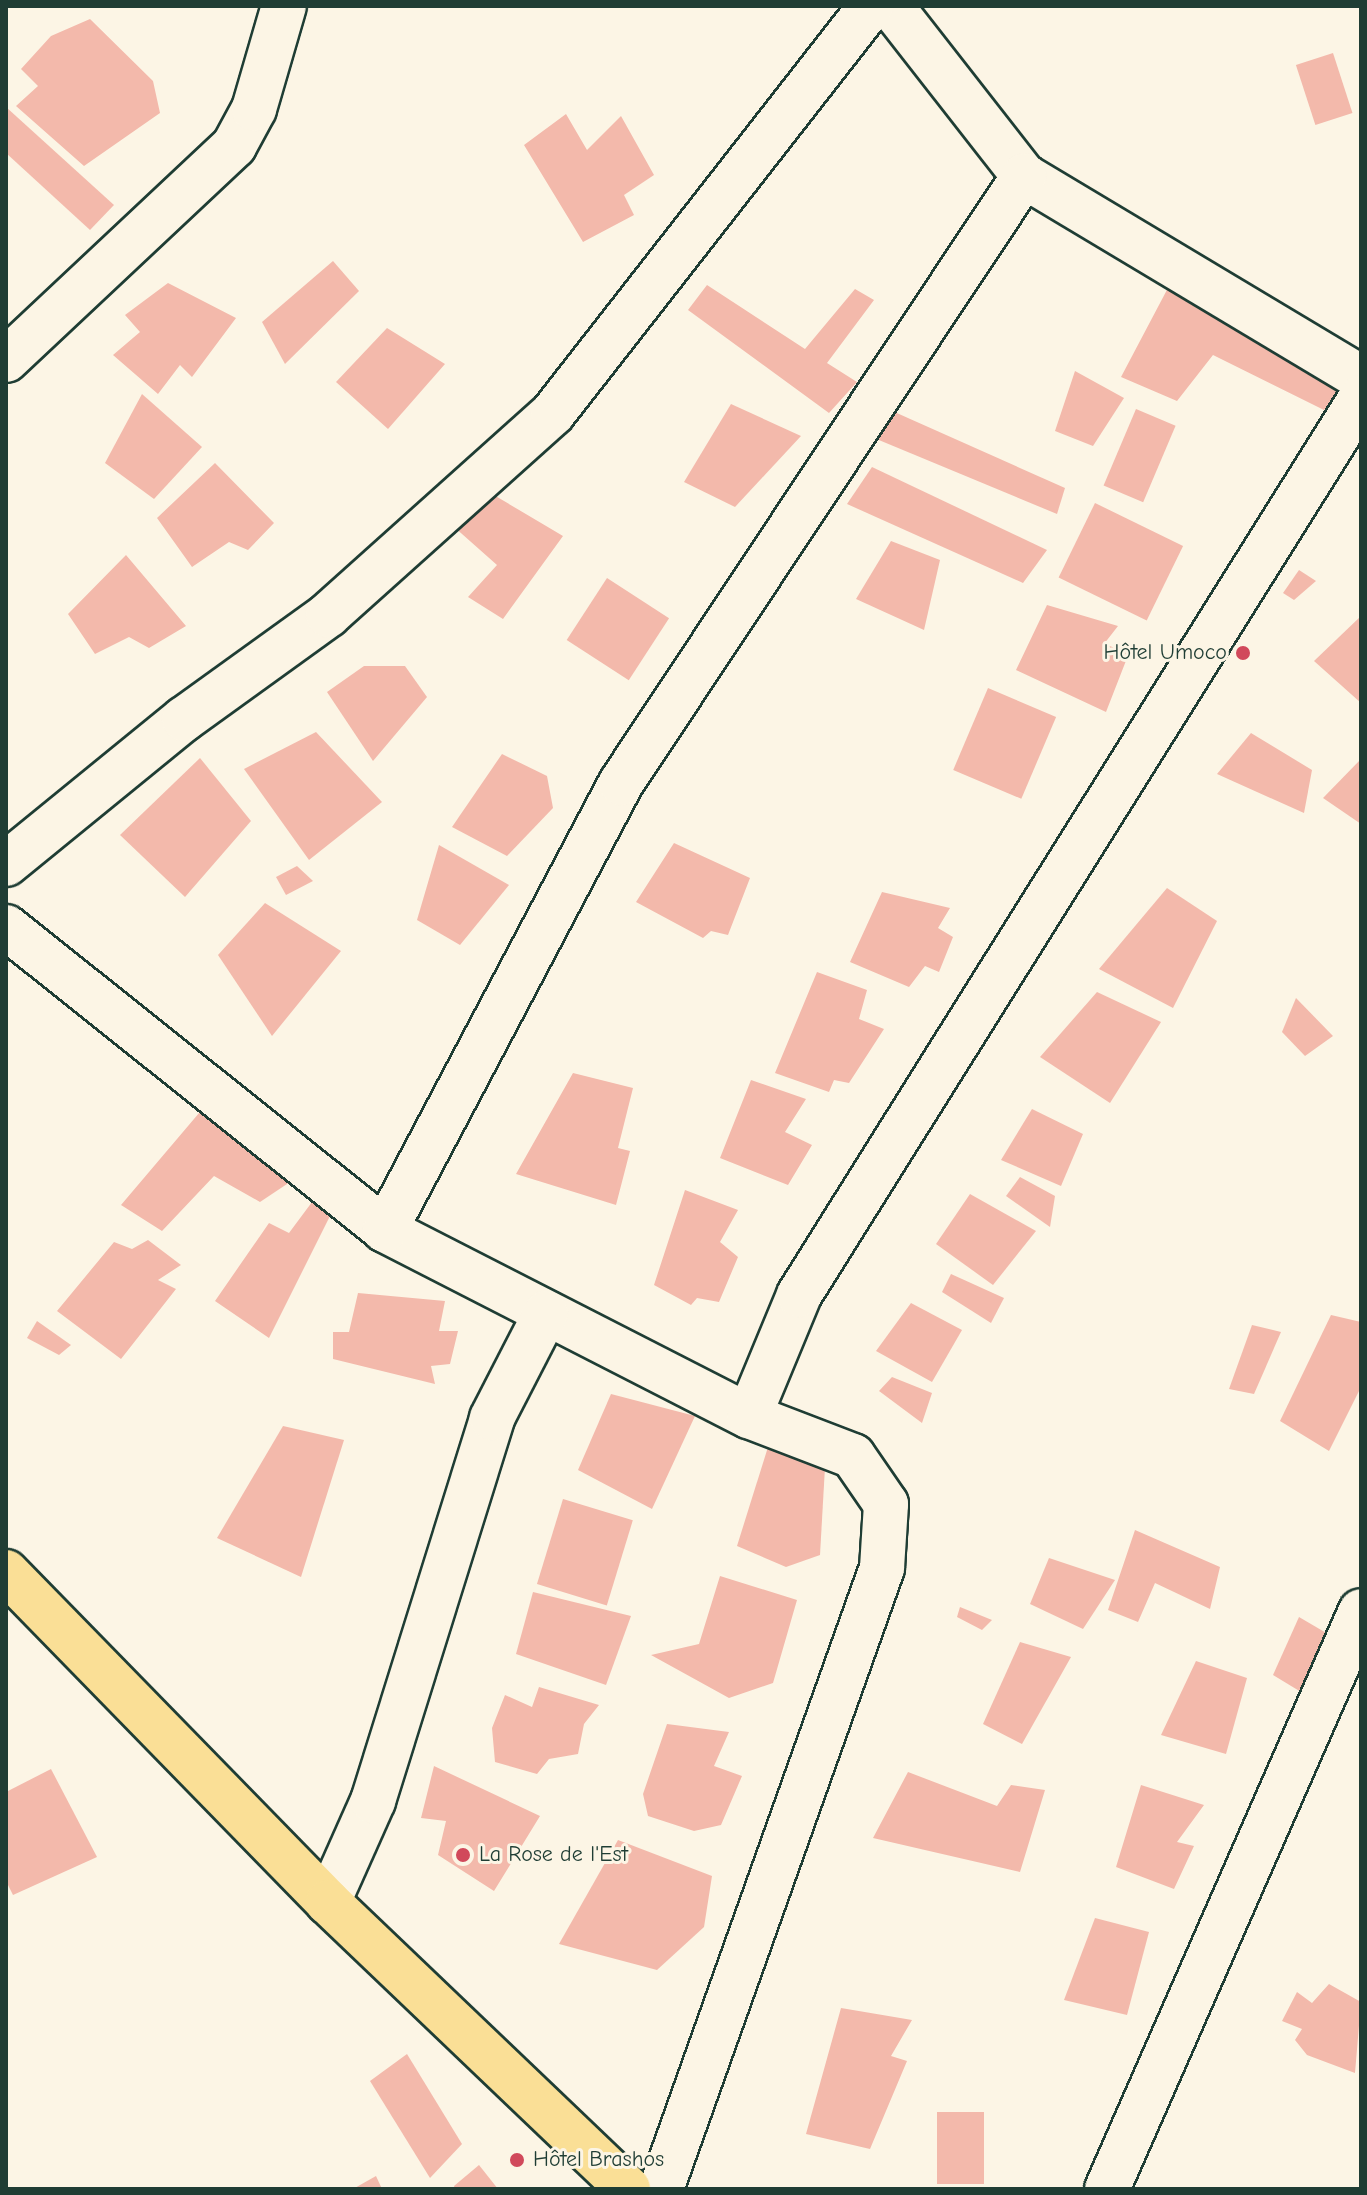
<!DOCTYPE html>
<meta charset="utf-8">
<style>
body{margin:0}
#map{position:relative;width:1367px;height:2195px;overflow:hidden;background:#fcf5e5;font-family:"Comic Neue",sans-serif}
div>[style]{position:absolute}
.building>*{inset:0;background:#f3b9ab;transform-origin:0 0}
.roads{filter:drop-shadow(2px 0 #1f3d34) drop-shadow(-2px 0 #1f3d34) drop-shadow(0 2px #1f3d34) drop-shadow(0 -2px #1f3d34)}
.street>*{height:44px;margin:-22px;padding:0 22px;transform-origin:22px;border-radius:22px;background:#fcf5e5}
.primary>*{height:44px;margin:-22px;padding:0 22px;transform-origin:22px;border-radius:22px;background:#fadf96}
.dots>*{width:22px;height:22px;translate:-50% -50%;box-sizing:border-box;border:4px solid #fcf5e5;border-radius:50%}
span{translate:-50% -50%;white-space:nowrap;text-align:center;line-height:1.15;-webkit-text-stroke:6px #fcf5e5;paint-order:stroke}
.poi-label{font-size:22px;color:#1f3d34}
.right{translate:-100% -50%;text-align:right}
.left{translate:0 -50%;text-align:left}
.frame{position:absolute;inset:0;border:8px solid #1f3d34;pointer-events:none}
</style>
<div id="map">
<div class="building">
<div style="clip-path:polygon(90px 19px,153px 81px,160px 113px,84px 166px,16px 106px,38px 86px,21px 69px,51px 36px)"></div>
<div style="left:1333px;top:53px;width:63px;height:39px;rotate:72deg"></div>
<div style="clip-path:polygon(6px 107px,114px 205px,90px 230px,6px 153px)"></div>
<div style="clip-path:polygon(566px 114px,587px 150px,621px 116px,654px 175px,624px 195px,634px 215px,583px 242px,524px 145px)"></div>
<div style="clip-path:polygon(333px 261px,359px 291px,285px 364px,262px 322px)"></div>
<div style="clip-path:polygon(168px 283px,236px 318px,192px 377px,180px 365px,158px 394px,113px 355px,140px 332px,125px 315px)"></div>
<div style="clip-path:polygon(707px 285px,805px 349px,855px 289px,874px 300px,827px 363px,857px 382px,829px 413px,688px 310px)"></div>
<div style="clip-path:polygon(1169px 286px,1341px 391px,1324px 410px,1213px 355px,1177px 401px,1121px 377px)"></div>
<div style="clip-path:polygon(387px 328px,445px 364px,388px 429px,336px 382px)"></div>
<div style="clip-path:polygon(1075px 371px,1124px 398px,1093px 446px,1055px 431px)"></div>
<div style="clip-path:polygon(142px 394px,202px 447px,154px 499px,105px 463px)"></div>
<div style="clip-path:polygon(731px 404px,801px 436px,735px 507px,684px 482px)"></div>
<div style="left:1136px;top:409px;width:43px;height:83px;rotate:23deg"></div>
<div style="clip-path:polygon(890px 410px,1065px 488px,1057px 514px,874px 438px)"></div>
<div style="clip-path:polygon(215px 463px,274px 523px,248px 550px,229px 542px,192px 567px,157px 518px)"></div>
<div style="clip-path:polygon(872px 467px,1047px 550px,1023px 583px,847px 504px)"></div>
<div style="clip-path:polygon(487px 491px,563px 536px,503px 619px,468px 597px,497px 565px,453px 526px)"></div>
<div style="left:1095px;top:503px;width:98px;height:83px;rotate:26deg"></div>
<div style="clip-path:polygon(891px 541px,940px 560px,924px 630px,856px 599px)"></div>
<div style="clip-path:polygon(126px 555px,186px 626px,149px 648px,129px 637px,95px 654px,68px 614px)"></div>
<div style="clip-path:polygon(1299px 570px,1316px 581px,1294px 600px,1283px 593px)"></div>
<div style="left:607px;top:578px;width:74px;height:74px;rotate:33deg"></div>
<div style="clip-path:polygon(1047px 605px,1118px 626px,1104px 644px,1129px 653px,1106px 712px,1016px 670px)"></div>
<div style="clip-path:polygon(1361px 616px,1361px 703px,1314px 661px)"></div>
<div style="clip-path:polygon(364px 666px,405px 666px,427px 697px,373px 761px,327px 692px)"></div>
<div style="left:988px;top:688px;width:74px;height:89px;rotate:23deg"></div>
<div style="clip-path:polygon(316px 732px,382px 802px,309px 860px,244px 769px)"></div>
<div style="clip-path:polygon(1251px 733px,1312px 770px,1304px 813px,1217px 774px)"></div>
<div style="clip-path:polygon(502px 754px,547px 776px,553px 808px,507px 856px,452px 827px)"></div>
<div style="clip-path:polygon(200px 758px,251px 821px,185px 897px,120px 835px)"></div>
<div style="clip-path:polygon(1361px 759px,1361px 824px,1323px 798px)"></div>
<div style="clip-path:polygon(674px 843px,750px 878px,728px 935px,711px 931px,703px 938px,636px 902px)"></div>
<div style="clip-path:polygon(439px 845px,509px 885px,460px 945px,417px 920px)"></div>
<div style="clip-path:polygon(297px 866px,313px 881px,286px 895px,276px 877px)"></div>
<div style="clip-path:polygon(1167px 888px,1217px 921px,1173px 1008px,1099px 969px)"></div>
<div style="clip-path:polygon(882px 892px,950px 908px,938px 928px,953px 937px,939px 972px,925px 966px,909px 987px,850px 962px)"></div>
<div style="clip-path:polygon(265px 903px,341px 951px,272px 1036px,218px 955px)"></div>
<div style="clip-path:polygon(817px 972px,867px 990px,859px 1019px,884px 1029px,849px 1083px,834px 1080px,829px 1092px,775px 1073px)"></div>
<div style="clip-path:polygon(1097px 992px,1161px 1022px,1110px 1103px,1040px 1057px)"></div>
<div style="clip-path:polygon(1296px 998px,1333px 1036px,1305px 1056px,1282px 1032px)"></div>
<div style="clip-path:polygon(573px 1073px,633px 1088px,618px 1148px,630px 1151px,616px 1205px,516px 1174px)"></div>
<div style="clip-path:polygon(751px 1080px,806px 1099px,785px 1132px,812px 1145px,788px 1185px,720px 1158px)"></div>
<div style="clip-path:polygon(205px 1106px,293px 1180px,260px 1202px,214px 1176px,162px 1231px,121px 1205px)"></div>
<div style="clip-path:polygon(1032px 1109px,1083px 1134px,1061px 1186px,1001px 1160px)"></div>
<div style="clip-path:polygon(1020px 1177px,1055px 1196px,1050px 1227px,1006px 1196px)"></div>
<div style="clip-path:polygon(685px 1190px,738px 1210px,720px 1242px,738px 1257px,719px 1302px,697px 1298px,691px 1305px,654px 1285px)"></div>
<div style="clip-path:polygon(970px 1194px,1036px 1231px,993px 1285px,936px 1244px)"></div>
<div style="clip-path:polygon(315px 1198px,333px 1210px,269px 1338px,215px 1301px,269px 1223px,289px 1233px)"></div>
<div style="clip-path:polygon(148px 1240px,181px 1265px,158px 1280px,176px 1289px,121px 1359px,57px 1311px,114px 1242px,132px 1249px)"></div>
<div style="clip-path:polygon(951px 1274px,1004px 1298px,991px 1323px,942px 1292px)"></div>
<div style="clip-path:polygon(358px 1293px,445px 1301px,439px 1331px,458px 1331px,450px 1364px,431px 1366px,435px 1384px,333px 1359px,333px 1332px,349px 1332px)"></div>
<div style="clip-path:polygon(911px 1303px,962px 1330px,932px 1382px,876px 1351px)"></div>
<div style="clip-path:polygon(1331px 1315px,1361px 1322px,1361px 1387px,1329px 1451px,1280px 1421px)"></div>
<div style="clip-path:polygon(37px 1321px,71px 1345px,59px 1355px,27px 1338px)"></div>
<div style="clip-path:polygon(1252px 1325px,1281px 1332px,1254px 1394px,1229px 1389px)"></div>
<div style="clip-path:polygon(892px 1377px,932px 1393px,922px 1423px,879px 1391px)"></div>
<div style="clip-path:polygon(611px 1394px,695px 1416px,652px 1509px,578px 1470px)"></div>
<div style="clip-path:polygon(283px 1426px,344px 1440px,301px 1577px,217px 1538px)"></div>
<div style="clip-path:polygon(768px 1447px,825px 1467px,820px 1555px,786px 1567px,737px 1546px)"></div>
<div style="left:563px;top:1499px;width:73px;height:89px;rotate:17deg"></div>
<div style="clip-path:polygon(1135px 1530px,1220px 1567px,1210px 1609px,1155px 1583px,1138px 1622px,1108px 1610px)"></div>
<div style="clip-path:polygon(1049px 1558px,1115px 1580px,1083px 1629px,1030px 1604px)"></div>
<div style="clip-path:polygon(720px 1576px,797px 1600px,773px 1683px,729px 1698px,651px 1655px,699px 1644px)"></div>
<div style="clip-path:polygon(533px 1592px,631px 1616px,606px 1685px,516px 1654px)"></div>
<div style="clip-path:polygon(960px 1607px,992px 1620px,982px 1630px,957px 1617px)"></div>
<div style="clip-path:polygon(1299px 1617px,1328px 1634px,1306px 1695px,1273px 1675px)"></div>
<div style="clip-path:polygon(1020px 1642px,1071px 1657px,1022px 1744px,983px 1724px)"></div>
<div style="clip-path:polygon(1196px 1661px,1247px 1678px,1226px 1754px,1161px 1735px)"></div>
<div style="clip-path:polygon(539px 1687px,599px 1705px,584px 1724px,578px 1754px,549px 1759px,537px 1774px,495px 1762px,492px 1728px,505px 1695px,532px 1707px)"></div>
<div style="clip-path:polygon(667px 1724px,729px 1732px,714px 1766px,742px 1776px,721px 1825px,694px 1831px,648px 1816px,643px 1794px)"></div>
<div style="clip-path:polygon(434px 1766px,540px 1816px,494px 1891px,438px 1855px,446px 1821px,421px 1818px)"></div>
<div style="clip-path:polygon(51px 1769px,97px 1857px,13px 1895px,6px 1881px,6px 1792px)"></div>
<div style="clip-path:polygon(908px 1772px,997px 1806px,1011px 1785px,1045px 1790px,1020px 1872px,873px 1838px)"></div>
<div style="clip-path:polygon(1141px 1785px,1204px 1805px,1177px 1842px,1194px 1846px,1174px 1889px,1116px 1867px)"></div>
<div style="clip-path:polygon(618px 1840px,712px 1876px,704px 1927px,657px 1970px,559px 1944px)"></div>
<div style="clip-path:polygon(1095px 1918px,1149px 1932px,1127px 2015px,1064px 2000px)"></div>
<div style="clip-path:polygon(1329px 1984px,1361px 2002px,1355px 2073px,1307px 2055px,1295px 2040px,1302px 2029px,1282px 2021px,1297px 1992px,1312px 2003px)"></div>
<div style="clip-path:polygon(841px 2008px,912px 2020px,891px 2056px,907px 2061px,870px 2149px,806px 2134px)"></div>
<div style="clip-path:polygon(407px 2054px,462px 2144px,430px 2178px,370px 2081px)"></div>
<div style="left:937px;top:2112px;width:47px;height:72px"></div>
<div style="clip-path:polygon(479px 2165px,498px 2189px,455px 2189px,454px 2186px)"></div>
<div style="clip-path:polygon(376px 2176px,382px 2189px,353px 2189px)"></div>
</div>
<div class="roads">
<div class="street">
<div style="left:891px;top:6px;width:216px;rotate:52deg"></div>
<div style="left:1024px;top:176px;width:393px;rotate:30.9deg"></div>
<div style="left:6px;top:360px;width:313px;rotate:-43.2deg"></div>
<div style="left:234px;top:146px;width:42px;rotate:-61.6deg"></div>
<div style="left:254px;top:109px;width:107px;rotate:-73.8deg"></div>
<div style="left:6px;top:864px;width:230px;rotate:-39.2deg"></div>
<div style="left:184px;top:719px;width:178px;rotate:-35.8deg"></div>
<div style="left:328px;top:615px;width:302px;rotate:-41.9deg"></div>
<div style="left:553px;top:413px;width:517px;rotate:-52deg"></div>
<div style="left:6px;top:927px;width:485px;rotate:38.6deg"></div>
<div style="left:385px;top:1230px;width:409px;rotate:27.1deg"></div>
<div style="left:385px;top:1230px;width:505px;rotate:-62.17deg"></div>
<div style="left:621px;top:783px;width:729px;rotate:-56.42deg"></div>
<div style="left:328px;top:1902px;width:111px;rotate:-66deg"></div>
<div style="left:373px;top:1801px;width:401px;rotate:-72.7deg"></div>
<div style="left:492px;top:1418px;width:118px;rotate:-62.8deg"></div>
<div style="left:661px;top:2189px;width:659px;rotate:-70.41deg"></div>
<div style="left:882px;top:1568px;width:64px;rotate:-86.4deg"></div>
<div style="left:886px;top:1504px;width:58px;rotate:-124.5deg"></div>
<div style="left:853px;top:1456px;width:111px;rotate:-159deg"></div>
<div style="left:749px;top:1416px;width:131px;rotate:-67.5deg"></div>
<div style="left:799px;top:1295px;width:1059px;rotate:-57.93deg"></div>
<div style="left:1107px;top:2189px;width:631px;rotate:-66.28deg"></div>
</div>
<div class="primary">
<div style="left:6px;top:1572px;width:461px;rotate:45.7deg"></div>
<div style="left:328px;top:1902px;width:415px;rotate:43.7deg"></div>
</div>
</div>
<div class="dots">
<div style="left:1243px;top:653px;background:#d1495b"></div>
<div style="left:463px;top:1855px;background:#d1495b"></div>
<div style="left:517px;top:2160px;background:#d1495b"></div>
</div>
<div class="poi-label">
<span class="right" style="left:1227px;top:653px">Hôtel Umoco</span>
<span class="left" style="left:479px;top:1855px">La Rose de l'Est</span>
<span class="left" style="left:533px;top:2160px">Hôtel Brashos</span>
</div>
<div class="frame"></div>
</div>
